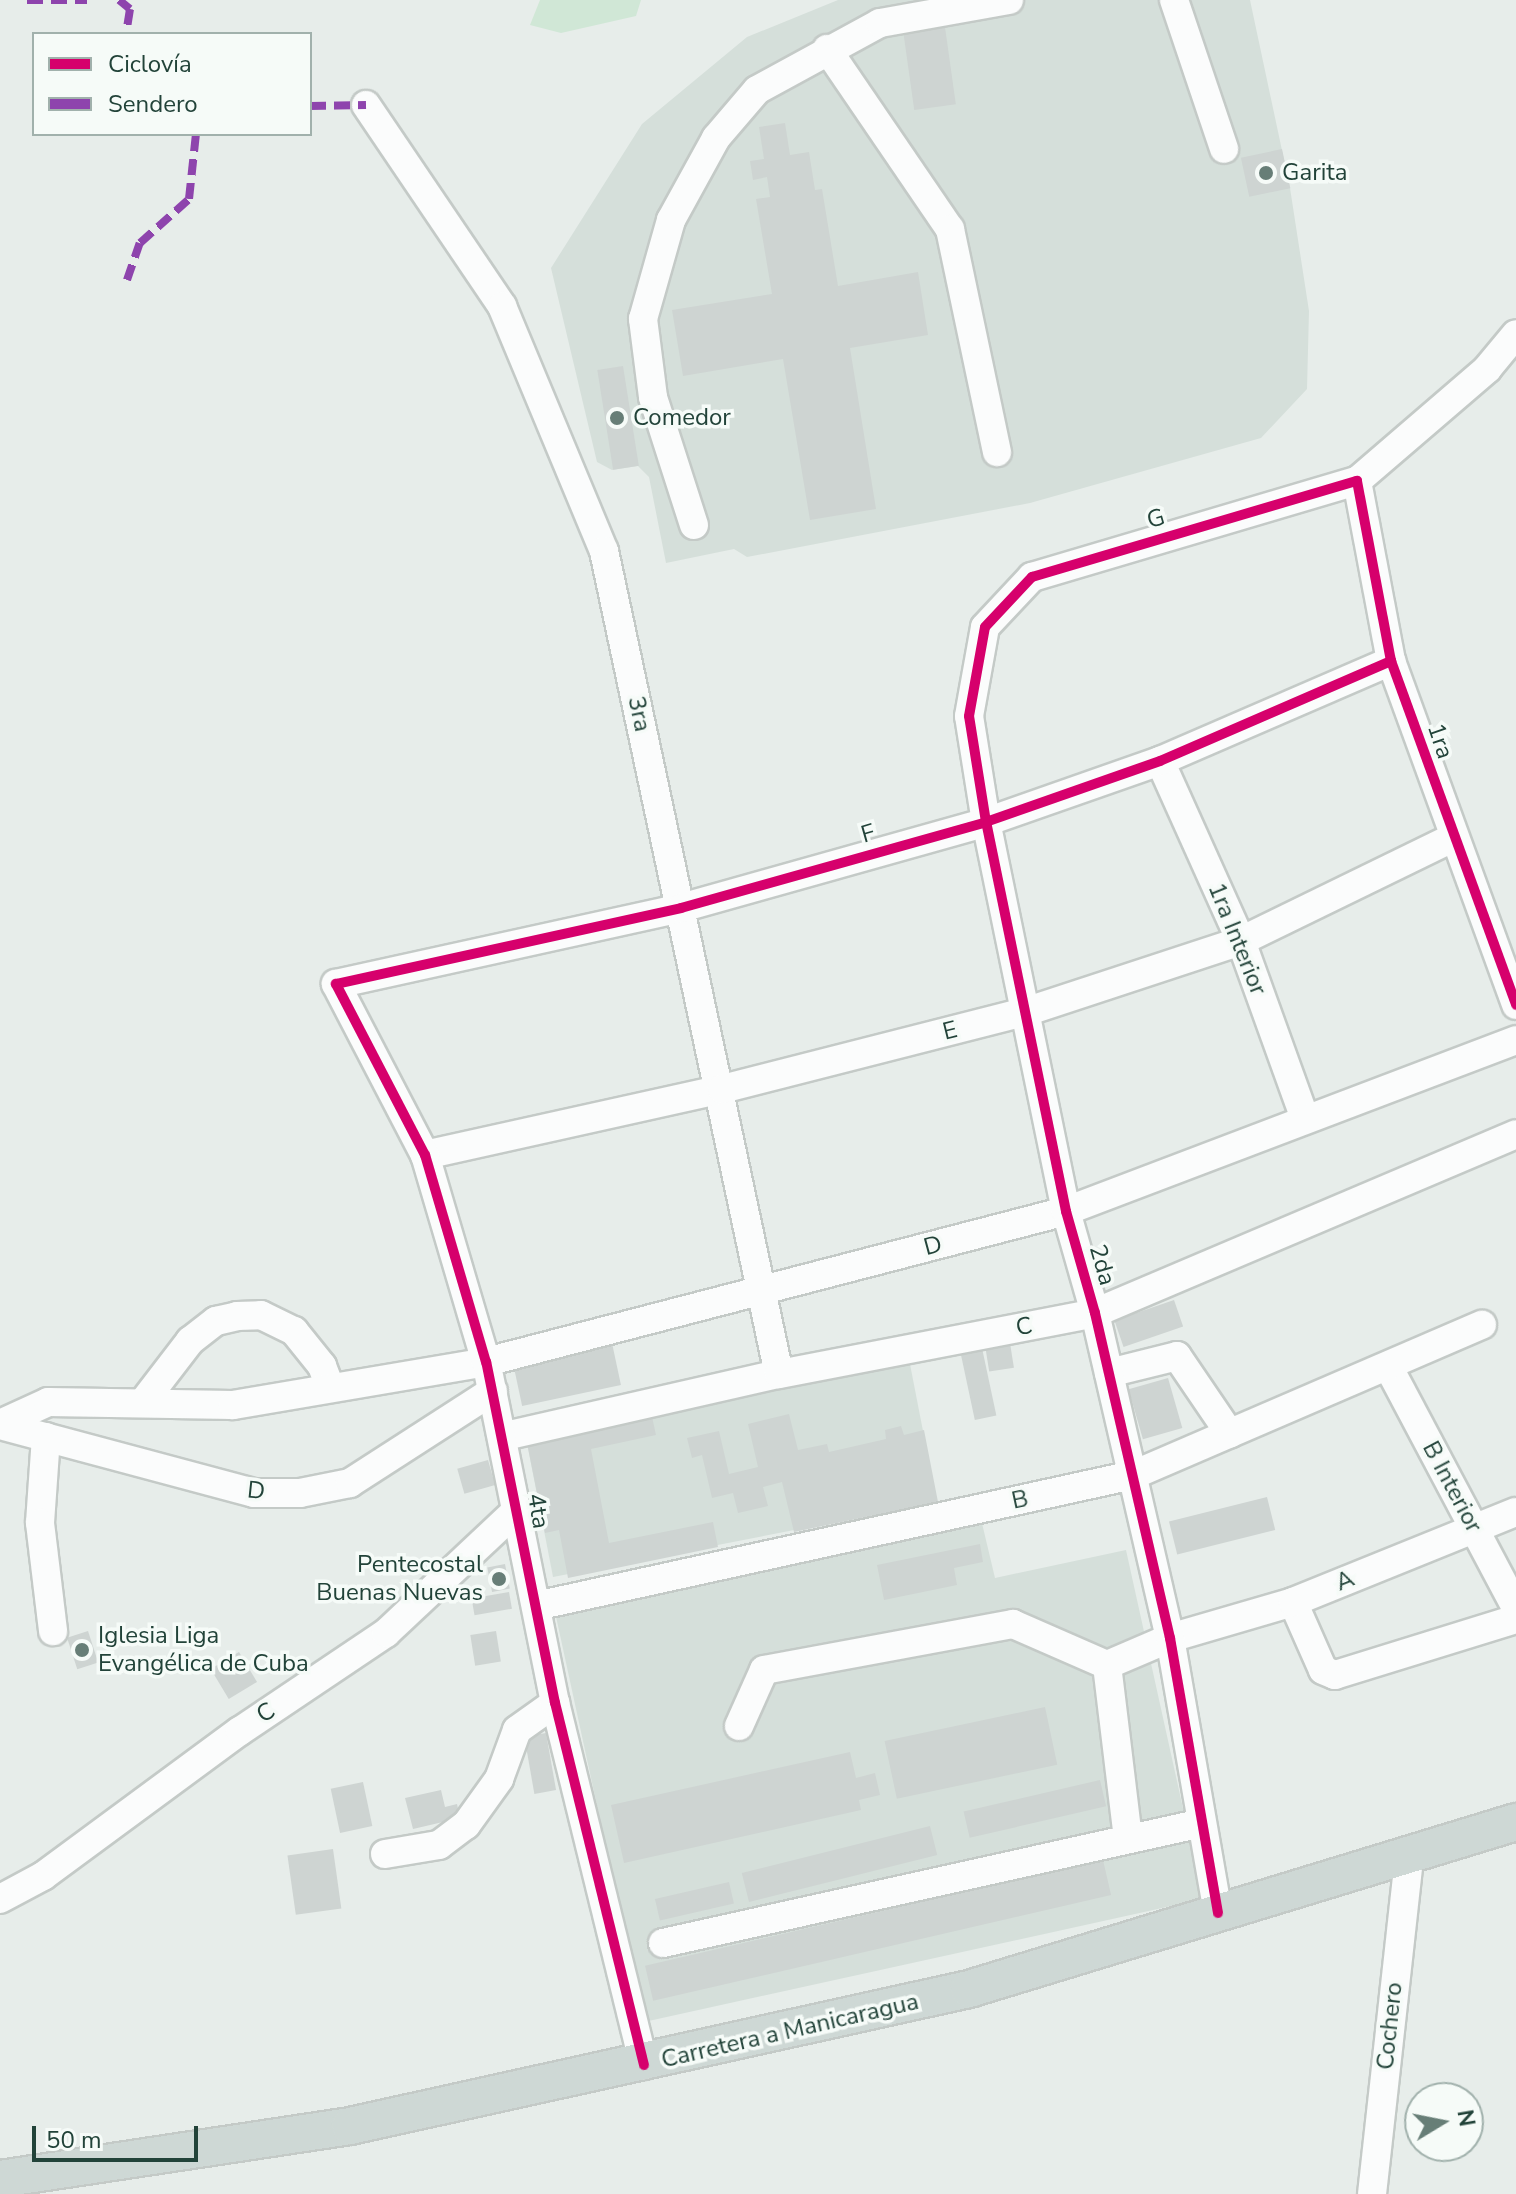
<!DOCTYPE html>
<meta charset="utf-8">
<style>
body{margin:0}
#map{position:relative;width:1516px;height:2194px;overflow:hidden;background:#e7edea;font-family:"Nunito Sans",sans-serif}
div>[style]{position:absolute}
.built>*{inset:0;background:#d5dfda;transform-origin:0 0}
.green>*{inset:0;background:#d0e7d6}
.building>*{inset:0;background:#ced4d2;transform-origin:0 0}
.roads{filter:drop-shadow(2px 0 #c4cac7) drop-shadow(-2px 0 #c4cac7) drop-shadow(0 2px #c4cac7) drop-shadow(0 -2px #c4cac7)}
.minor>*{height:28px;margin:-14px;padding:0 14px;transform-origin:14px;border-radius:14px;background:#fbfcfc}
.major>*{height:36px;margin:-18px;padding:0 18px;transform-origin:18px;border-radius:18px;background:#ced8d5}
.quiet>*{height:8px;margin-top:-4px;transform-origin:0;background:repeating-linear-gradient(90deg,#8e44ad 0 16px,transparent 0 24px)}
.cycleway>*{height:10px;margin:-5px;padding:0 5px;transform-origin:5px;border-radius:5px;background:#d6006c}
.dots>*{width:22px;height:22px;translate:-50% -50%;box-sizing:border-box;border:4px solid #f6fbf8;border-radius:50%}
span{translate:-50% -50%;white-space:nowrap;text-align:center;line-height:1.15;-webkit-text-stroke:7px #f6fbf8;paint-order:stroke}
.poi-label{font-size:24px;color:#224339}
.left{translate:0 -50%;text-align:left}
.right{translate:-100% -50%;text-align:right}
.street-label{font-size:24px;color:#224339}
.legend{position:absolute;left:32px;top:32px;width:280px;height:104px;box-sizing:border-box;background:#f6fbf8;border:2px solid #a1b1ac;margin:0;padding:10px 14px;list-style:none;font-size:24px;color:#224339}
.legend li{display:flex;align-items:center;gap:16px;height:40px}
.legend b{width:40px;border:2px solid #a1b1ac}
.north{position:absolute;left:1404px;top:2082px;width:80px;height:80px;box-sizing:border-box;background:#f6fbf8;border:2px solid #a1b1ac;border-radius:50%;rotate:80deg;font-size:22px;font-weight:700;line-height:32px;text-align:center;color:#224339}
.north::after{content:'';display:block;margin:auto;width:28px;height:36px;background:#677e77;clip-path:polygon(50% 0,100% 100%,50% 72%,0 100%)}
.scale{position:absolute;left:32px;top:2126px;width:166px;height:36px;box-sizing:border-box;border:4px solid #224339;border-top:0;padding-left:10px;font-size:24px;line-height:28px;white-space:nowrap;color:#224339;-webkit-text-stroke:6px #f6fbf8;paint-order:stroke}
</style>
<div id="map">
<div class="built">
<div style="clip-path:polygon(838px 0,1250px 0,1290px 188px,1309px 311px,1307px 389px,1261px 438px,1030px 503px,747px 557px,734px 549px,666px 563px,649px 477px,638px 466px,612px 470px,597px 462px,551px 268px,642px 124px,747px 37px)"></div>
<div style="left:909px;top:1359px;width:146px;height:391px;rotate:79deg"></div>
<div style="clip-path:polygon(981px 1519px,995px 1578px,1126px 1550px,1203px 1899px,644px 2022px,555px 1612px)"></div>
</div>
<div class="green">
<div style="clip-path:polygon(540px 0,641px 0,636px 16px,561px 33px,530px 25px)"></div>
</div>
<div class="building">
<div style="left:944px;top:20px;width:85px;height:42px;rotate:82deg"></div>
<div style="clip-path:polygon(785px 123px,790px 155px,809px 152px,815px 190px,822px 189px,838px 286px,918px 272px,928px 335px,850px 348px,876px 509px,810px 520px,783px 359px,683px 376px,672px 310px,772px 294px,756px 199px,770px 197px,767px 177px,753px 180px,750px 161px,764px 159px,759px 127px)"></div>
<div style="left:1282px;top:149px;width:40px;height:42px;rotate:78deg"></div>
<div style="left:623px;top:366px;width:101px;height:26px;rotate:81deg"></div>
<div style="left:1174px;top:1300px;width:28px;height:63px;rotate:71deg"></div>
<div style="left:612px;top:1343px;width:43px;height:101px;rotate:78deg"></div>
<div style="left:1010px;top:1343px;width:25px;height:25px;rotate:81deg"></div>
<div style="left:982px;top:1348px;width:69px;height:22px;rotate:78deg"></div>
<div style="left:1168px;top:1378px;width:52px;height:41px;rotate:74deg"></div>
<div style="clip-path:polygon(651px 1412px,656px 1435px,591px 1449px,609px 1543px,713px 1522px,718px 1547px,568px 1578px,559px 1530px,545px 1533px,526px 1438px)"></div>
<div style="clip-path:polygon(789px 1414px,798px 1450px,827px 1444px,829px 1452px,886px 1439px,885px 1430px,901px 1426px,904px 1435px,924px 1430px,938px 1502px,794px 1532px,782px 1482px,763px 1487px,768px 1506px,738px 1513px,733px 1493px,712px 1498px,702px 1455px,692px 1458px,687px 1438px,719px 1431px,729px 1474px,758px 1467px,748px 1424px)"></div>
<div style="left:488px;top:1460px;width:26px;height:32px;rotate:74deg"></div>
<div style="left:1267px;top:1497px;width:34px;height:101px;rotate:76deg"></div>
<div style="clip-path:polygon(980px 1544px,983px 1562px,954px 1568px,957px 1585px,884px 1600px,877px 1565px)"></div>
<div style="left:505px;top:1564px;width:25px;height:18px;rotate:79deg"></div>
<div style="left:509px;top:1592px;width:17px;height:38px;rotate:80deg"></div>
<div style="left:88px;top:1631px;width:33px;height:22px;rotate:72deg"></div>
<div style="left:496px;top:1631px;width:31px;height:26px;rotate:81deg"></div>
<div style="left:239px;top:1652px;width:35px;height:33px;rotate:59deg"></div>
<div style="left:1045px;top:1707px;width:59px;height:164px;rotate:78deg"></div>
<div style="left:546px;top:1733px;width:58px;height:22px;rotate:80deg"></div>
<div style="clip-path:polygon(850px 1752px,856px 1778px,875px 1773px,880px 1795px,859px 1800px,861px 1810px,624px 1863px,611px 1805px)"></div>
<div style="left:1100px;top:1780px;width:27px;height:140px;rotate:77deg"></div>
<div style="left:363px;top:1782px;width:45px;height:33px;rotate:78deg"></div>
<div style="clip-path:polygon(441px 1790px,445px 1807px,457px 1804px,460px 1818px,413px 1829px,405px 1798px)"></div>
<div style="left:930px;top:1826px;width:30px;height:194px;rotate:76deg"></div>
<div style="left:333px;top:1849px;width:60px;height:46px;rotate:82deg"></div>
<div style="left:1103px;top:1860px;width:36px;height:470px;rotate:77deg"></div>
<div style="left:729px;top:1882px;width:22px;height:76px;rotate:77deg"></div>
</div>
<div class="roads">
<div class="minor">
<div style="left:1174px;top:0;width:157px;rotate:71.4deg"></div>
<div style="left:827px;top:49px;width:218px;rotate:55.7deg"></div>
<div style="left:950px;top:229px;width:228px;rotate:78.1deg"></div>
<div style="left:366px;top:105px;width:243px;rotate:55.9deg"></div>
<div style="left:502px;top:306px;width:265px;rotate:67.4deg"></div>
<div style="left:604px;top:551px;width:841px;rotate:78deg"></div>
<div style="left:1357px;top:481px;width:183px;rotate:79.3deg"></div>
<div style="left:1391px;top:661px;width:366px;rotate:70deg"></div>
<div style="left:694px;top:525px;width:134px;rotate:-107.8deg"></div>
<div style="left:653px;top:397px;width:79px;rotate:-97.3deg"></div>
<div style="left:643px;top:319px;width:103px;rotate:-74.2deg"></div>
<div style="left:671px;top:220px;width:94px;rotate:-61.2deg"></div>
<div style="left:716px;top:138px;width:63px;rotate:-49.5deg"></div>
<div style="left:757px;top:90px;width:140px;rotate:-28.6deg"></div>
<div style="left:880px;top:23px;width:131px;rotate:-10.1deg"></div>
<div style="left:1160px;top:761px;width:197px;rotate:65.8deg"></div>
<div style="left:1241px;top:941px;width:189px;rotate:70.2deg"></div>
<div style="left:425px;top:1155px;width:304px;rotate:-12.5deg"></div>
<div style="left:722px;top:1089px;width:313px;rotate:-14.3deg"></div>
<div style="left:1025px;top:1012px;width:227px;rotate:-18.2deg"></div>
<div style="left:1241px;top:941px;width:235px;rotate:-26deg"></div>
<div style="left:1388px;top:1366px;width:274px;rotate:62.1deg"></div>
<div style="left:1109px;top:1373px;width:70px;rotate:-14deg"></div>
<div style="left:1177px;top:1356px;width:94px;rotate:55.8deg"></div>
<div style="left:144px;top:1401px;width:76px;rotate:-52.5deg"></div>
<div style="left:190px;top:1341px;width:33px;rotate:-38deg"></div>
<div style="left:216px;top:1321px;width:22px;rotate:-13deg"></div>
<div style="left:237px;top:1316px;width:24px;rotate:-2deg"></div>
<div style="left:261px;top:1315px;width:37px;rotate:26deg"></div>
<div style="left:294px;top:1331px;width:45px;rotate:51.3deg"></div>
<div style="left:322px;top:1366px;width:22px;rotate:69deg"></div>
<div style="left:0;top:1424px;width:53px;rotate:-24.6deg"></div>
<div style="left:48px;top:1402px;width:185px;rotate:0.9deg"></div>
<div style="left:233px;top:1405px;width:257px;rotate:-9.6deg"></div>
<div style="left:486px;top:1362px;width:599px;rotate:-14.59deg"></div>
<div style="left:1066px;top:1211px;width:481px;rotate:-20.8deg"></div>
<div style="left:0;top:1425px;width:263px;rotate:15deg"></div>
<div style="left:254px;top:1493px;width:46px"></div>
<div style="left:300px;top:1493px;width:51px;rotate:-11.3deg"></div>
<div style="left:350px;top:1483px;width:170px;rotate:-32.8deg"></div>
<div style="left:505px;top:1436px;width:281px;rotate:-12.8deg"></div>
<div style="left:779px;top:1374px;width:322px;rotate:-10.9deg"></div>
<div style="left:1095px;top:1313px;width:457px;rotate:-23deg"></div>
<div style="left:46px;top:1437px;width:86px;rotate:94deg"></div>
<div style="left:40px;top:1523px;width:109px;rotate:83.1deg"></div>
<div style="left:1293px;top:1602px;width:74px;rotate:66.2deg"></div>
<div style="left:1323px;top:1670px;width:13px;rotate:23deg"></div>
<div style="left:1335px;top:1675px;width:189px;rotate:-17.2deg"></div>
<div style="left:536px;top:1606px;width:611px;rotate:-12.38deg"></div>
<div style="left:1133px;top:1475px;width:380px;rotate:-23.3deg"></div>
<div style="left:1107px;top:1665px;width:69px;rotate:-23.2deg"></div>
<div style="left:1170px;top:1638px;width:128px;rotate:-16.3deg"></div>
<div style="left:1293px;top:1602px;width:240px;rotate:-22deg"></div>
<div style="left:739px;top:1726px;width:61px;rotate:-65.9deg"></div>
<div style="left:764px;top:1670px;width:253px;rotate:-10.5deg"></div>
<div style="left:1013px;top:1624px;width:103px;rotate:23.6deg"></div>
<div style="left:1107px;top:1665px;width:175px;rotate:83.1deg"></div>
<div style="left:385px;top:1854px;width:55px;rotate:-9.5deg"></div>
<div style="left:439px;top:1845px;width:34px;rotate:-37deg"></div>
<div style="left:466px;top:1825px;width:57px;rotate:-54.3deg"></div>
<div style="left:499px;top:1779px;width:52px;rotate:-69.8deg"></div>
<div style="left:517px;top:1730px;width:47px;rotate:-35.4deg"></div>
<div style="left:0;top:1899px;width:49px;rotate:-28.1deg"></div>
<div style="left:43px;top:1876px;width:245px;rotate:-36.4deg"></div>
<div style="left:240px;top:1731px;width:176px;rotate:-33.9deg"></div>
<div style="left:386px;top:1633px;width:181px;rotate:-43.2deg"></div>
<div style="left:1218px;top:1913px;width:279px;rotate:-99.9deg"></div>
<div style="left:1170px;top:1638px;width:334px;rotate:-103deg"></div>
<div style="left:1095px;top:1313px;width:106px;rotate:-105.9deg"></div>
<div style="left:1066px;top:1211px;width:397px;rotate:-101.6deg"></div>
<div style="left:986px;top:822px;width:107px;rotate:-99.1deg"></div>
<div style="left:969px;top:716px;width:90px;rotate:-79.8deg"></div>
<div style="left:985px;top:627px;width:69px;rotate:-46.8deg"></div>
<div style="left:1032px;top:577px;width:339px;rotate:-16.5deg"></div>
<div style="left:1357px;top:481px;width:172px;rotate:-40.7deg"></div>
<div style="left:1487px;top:369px;width:45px;rotate:-50.4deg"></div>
<div style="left:663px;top:1943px;width:552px;rotate:-12.55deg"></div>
<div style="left:644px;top:2065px;width:373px;rotate:-103.8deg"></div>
<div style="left:555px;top:1703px;width:348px;rotate:-101.4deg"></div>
<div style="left:486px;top:1362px;width:216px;rotate:-106.4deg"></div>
<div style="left:425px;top:1155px;width:193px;rotate:-117.5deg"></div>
<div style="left:336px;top:984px;width:353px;rotate:-12.4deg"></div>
<div style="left:681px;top:908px;width:317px;rotate:-15.7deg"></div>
<div style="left:986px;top:822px;width:184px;rotate:-19.3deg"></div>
<div style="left:1160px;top:761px;width:252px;rotate:-23.4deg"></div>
<div style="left:1372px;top:2194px;width:338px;rotate:-83.7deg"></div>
</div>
<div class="major">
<div style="left:0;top:2179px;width:354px;rotate:-8.6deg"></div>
<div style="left:350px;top:2126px;width:634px;rotate:-12.48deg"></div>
<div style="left:969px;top:1989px;width:572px;rotate:-16.98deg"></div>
</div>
</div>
<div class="quiet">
<div style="left:27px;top:0;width:60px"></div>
<div style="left:119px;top:0;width:14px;rotate:39deg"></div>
<div style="left:130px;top:9px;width:25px;rotate:99deg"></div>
<div style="left:310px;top:106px;width:56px;rotate:-1deg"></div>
<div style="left:127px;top:280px;width:39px;rotate:-71deg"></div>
<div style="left:140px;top:243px;width:66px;rotate:-41.9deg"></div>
<div style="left:189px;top:199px;width:65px;rotate:-83.9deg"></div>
</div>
<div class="cycleway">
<div style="left:1218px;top:1913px;width:279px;rotate:-99.9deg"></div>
<div style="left:1170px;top:1638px;width:334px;rotate:-103deg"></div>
<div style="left:1095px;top:1313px;width:106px;rotate:-105.9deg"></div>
<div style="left:1066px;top:1211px;width:397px;rotate:-101.6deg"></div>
<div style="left:986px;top:822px;width:107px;rotate:-99.1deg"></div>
<div style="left:969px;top:716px;width:90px;rotate:-79.8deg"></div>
<div style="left:985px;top:627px;width:69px;rotate:-46.8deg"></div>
<div style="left:1032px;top:577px;width:339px;rotate:-16.5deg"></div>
<div style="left:1357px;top:481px;width:183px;rotate:79.3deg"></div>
<div style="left:1391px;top:661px;width:366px;rotate:70deg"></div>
<div style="left:644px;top:2065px;width:373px;rotate:-103.8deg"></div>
<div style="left:555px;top:1703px;width:348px;rotate:-101.4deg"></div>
<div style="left:486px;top:1362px;width:216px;rotate:-106.4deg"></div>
<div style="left:425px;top:1155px;width:193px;rotate:-117.5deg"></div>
<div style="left:336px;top:984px;width:353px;rotate:-12.4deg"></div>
<div style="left:681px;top:908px;width:317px;rotate:-15.7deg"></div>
<div style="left:986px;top:822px;width:184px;rotate:-19.3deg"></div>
<div style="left:1160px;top:761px;width:252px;rotate:-23.4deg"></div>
</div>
<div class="dots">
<div style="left:1266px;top:173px;background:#677e77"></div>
<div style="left:617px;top:418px;background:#677e77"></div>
<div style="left:499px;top:1579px;background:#677e77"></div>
<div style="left:82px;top:1650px;background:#677e77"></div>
</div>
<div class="poi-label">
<span class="left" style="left:1282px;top:173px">Garita</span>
<span class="left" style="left:633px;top:418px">Comedor</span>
<span class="right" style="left:483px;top:1579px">Pentecostal<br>Buenas Nuevas</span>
<span class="left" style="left:98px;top:1650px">Iglesia Liga<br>Evangélica de Cuba</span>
</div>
<div class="street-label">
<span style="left:1156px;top:519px;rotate:-16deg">G</span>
<span style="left:639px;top:714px;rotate:78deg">3ra</span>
<span style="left:1440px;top:741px;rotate:71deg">1ra</span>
<span style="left:868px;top:834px;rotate:-16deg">F</span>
<span style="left:1237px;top:939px;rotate:68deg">1ra Interior</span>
<span style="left:950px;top:1031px;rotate:-14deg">E</span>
<span style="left:933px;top:1246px;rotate:-15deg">D</span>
<span style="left:1102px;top:1265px;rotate:74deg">2da</span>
<span style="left:1024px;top:1327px;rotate:-11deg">C</span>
<span style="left:1452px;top:1487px;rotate:62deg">B Interior</span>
<span style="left:256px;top:1491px;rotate:6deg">D</span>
<span style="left:1020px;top:1500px;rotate:-12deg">B</span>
<span style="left:538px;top:1511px;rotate:81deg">4ta</span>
<span style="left:1345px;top:1581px;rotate:-22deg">A</span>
<span style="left:266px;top:1713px;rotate:-34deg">C</span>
<span style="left:1390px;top:2026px;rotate:-84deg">Cochero</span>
<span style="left:790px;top:2031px;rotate:-13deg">Carretera a Manicaragua</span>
</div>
<ul class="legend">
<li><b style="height:10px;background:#d6006c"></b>Ciclovía</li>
<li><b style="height:10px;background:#8e44ad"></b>Sendero</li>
</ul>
<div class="north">N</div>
<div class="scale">50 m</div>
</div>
